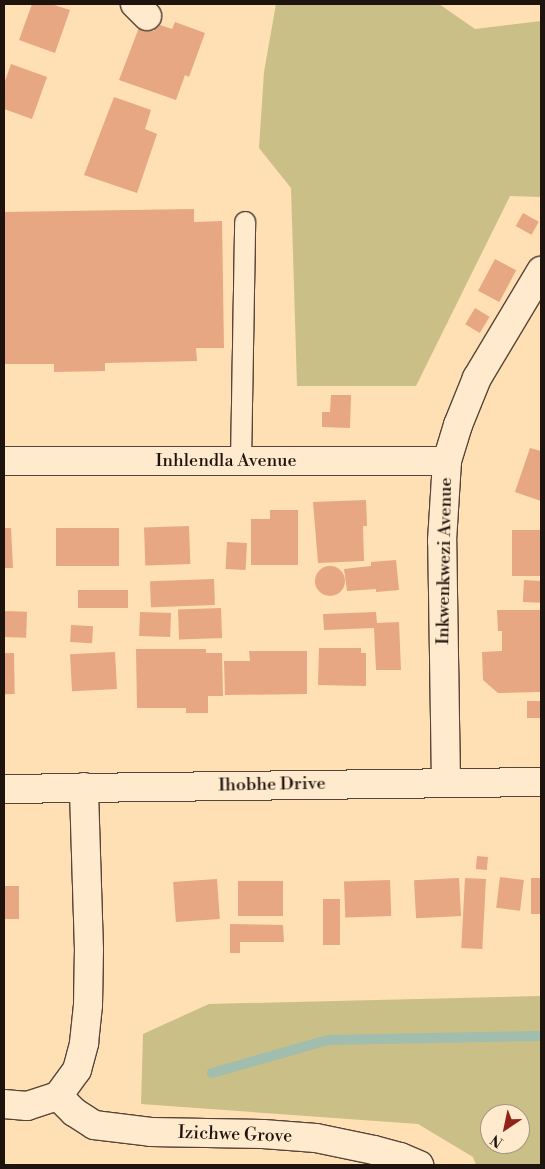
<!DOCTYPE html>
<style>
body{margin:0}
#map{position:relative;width:545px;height:1169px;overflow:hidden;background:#ffdfb4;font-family:"Libre Bodoni",serif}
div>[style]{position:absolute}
.green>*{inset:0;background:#c9bf87}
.stream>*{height:10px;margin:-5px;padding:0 5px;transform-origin:5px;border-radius:5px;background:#a0bdad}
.building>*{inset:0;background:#e7a782;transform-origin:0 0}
.round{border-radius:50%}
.roads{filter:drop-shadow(1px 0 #574638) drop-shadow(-1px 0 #574638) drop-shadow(0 1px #574638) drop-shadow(0 -1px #574638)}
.service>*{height:20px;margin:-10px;padding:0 10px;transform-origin:10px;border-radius:10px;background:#ffeace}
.minor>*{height:28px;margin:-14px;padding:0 14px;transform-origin:14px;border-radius:14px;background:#ffeace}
.tertiary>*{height:28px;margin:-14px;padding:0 14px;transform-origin:14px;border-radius:14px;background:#ffeace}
span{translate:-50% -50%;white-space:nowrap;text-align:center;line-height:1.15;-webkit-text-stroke:4px #ffeace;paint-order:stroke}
.street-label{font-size:18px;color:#1f130e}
.frame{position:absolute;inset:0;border:5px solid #1f130e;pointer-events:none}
.north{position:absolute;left:480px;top:1104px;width:50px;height:50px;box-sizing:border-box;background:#ffeace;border:1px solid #a59481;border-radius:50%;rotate:214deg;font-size:14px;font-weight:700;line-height:20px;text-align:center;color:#1f130e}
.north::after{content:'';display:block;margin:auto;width:18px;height:22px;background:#8f2418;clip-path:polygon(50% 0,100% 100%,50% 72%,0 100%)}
</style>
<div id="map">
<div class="green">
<div style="clip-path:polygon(276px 4px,439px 4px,475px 29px,541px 21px,541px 197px,510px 196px,416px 386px,297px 386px,291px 188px,259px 148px,264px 72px)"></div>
<div style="clip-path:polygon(evenodd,541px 996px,541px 1165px,476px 1165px,473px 1157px,418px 1124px,141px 1104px,143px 1034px,209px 1004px,541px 996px,490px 1114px,520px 1114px,520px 1144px,490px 1144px,490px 1114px)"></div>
</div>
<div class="stream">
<div style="left:212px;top:1073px;width:121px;rotate:-15.9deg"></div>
<div style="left:328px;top:1040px;width:213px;rotate:-1.1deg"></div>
</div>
<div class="building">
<div style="clip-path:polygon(32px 4px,51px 4px,70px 10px,55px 53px,19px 40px)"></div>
<div style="clip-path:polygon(175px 22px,205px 33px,189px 77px,185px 75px,176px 100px,119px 80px,140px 25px,154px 31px,157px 24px,172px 29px)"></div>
<div style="clip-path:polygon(11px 64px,47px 77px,32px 119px,4px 109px,4px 84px)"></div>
<div style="clip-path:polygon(114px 97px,151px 110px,145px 129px,157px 134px,137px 193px,84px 175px)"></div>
<div style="clip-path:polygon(194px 209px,194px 222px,222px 221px,224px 348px,196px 348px,197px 361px,105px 363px,105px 371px,54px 372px,54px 364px,4px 364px,4px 212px)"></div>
<div style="left:523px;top:213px;width:18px;height:15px;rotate:29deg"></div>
<div style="left:495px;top:259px;width:24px;height:36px;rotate:28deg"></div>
<div style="left:475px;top:308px;width:17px;height:19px;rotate:31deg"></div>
<div style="clip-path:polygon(331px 395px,351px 395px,350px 428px,322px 427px,322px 412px,330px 412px)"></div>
<div style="clip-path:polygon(530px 448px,541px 451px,541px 501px,515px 492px)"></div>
<div style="clip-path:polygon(366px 500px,367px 526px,363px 526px,364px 561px,318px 563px,313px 502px)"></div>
<div style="clip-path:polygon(270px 510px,298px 510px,298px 565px,251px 565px,251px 519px,270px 519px)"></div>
<div style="left:189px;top:526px;width:38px;height:45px;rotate:88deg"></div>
<div style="clip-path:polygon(4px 528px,11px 528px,13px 568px,4px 568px)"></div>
<div style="left:56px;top:528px;width:63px;height:38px"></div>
<div style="left:512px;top:530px;width:29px;height:46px"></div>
<div style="left:227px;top:542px;width:20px;height:27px;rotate:3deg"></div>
<div style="clip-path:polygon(396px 560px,399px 590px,376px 592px,376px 589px,347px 591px,344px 569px,371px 566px,371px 562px)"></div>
<div class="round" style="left:315px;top:566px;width:30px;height:30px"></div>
<div style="left:214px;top:579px;width:26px;height:64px;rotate:88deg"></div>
<div style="left:524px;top:580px;width:17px;height:22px;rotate:3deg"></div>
<div style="left:78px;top:590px;width:50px;height:18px"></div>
<div style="left:221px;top:608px;width:30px;height:43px;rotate:88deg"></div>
<div style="clip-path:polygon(497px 610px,541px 610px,541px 692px,498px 693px,483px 680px,482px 652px,502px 651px,502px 631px,498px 631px)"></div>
<div style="left:4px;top:611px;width:23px;height:26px;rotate:2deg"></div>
<div style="left:140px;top:612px;width:31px;height:24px;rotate:2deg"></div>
<div style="clip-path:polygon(376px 612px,377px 623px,399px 622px,401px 670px,376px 670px,374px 628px,324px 630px,323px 614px)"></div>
<div style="left:71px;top:625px;width:22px;height:17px;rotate:3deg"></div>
<div style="clip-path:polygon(319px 648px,361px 648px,361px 653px,366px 653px,366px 686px,318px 685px)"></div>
<div style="clip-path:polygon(136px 649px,206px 649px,206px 653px,222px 653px,223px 696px,208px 696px,208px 713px,186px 713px,186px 708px,137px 708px)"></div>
<div style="clip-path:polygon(249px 651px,307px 651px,307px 694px,225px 695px,224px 661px,250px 661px)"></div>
<div style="left:115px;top:652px;width:37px;height:45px;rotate:87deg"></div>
<div style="left:14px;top:653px;width:41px;height:10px;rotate:89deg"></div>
<div style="left:541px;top:701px;width:17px;height:14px;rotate:90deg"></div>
<div style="left:477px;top:856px;width:11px;height:13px;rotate:5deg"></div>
<div style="left:500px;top:877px;width:24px;height:31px;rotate:7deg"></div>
<div style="left:459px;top:878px;width:38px;height:45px;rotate:87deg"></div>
<div style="left:465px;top:878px;width:21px;height:70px;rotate:3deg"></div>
<div style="left:531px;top:878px;width:10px;height:36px"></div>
<div style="left:217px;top:879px;width:40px;height:44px;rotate:86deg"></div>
<div style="left:390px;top:880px;width:36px;height:46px;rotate:88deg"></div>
<div style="left:283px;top:881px;width:35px;height:45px;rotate:90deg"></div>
<div style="left:4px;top:886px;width:15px;height:33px"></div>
<div style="left:323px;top:899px;width:17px;height:46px"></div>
<div style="clip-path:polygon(230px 924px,283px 925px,284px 942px,240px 942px,240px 953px,230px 953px)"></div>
</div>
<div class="roads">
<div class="service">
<div style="left:241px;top:462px;width:240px;rotate:-89deg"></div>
</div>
<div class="minor">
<div style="left:135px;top:4px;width:17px;rotate:45deg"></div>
<div style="left:4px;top:461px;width:443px"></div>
<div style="left:446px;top:783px;width:242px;rotate:-90.9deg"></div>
<div style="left:442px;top:541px;width:80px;rotate:-86.4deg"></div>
<div style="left:447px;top:461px;width:38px;rotate:-73deg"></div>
<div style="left:458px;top:425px;width:51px;rotate:-68deg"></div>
<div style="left:477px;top:378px;width:125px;rotate:-59.1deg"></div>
<div style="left:58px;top:1096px;width:23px;rotate:45deg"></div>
<div style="left:74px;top:1112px;width:24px;rotate:33deg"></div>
<div style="left:94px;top:1125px;width:57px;rotate:7deg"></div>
<div style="left:151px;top:1132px;width:112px;rotate:1deg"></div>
<div style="left:263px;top:1134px;width:53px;rotate:4.3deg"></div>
<div style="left:316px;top:1138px;width:59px;rotate:11.7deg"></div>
<div style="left:374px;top:1150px;width:27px;rotate:15deg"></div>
<div style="left:400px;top:1157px;width:21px;rotate:23deg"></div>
<div style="left:4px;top:1104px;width:23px;rotate:5deg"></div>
<div style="left:27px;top:1106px;width:33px;rotate:-18deg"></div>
<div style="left:58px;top:1096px;width:32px;rotate:-54deg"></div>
<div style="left:77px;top:1070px;width:28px;rotate:-75deg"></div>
<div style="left:84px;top:1043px;width:38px;rotate:-84deg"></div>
<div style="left:88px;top:1005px;width:55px;rotate:-89deg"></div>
<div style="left:89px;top:950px;width:163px;rotate:-91.8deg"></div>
</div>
<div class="tertiary">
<div style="left:4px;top:789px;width:537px;rotate:-0.75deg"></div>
</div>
</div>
<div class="street-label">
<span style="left:226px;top:461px">Inhlendla Avenue</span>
<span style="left:445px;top:561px;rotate:-89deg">Inkwenkwezi Avenue</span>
<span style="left:272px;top:785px;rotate:-1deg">Ihobhe Drive</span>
<span style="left:235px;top:1135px;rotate:2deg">Izichwe Grove</span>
</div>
<div class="frame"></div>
<div class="north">N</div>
</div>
